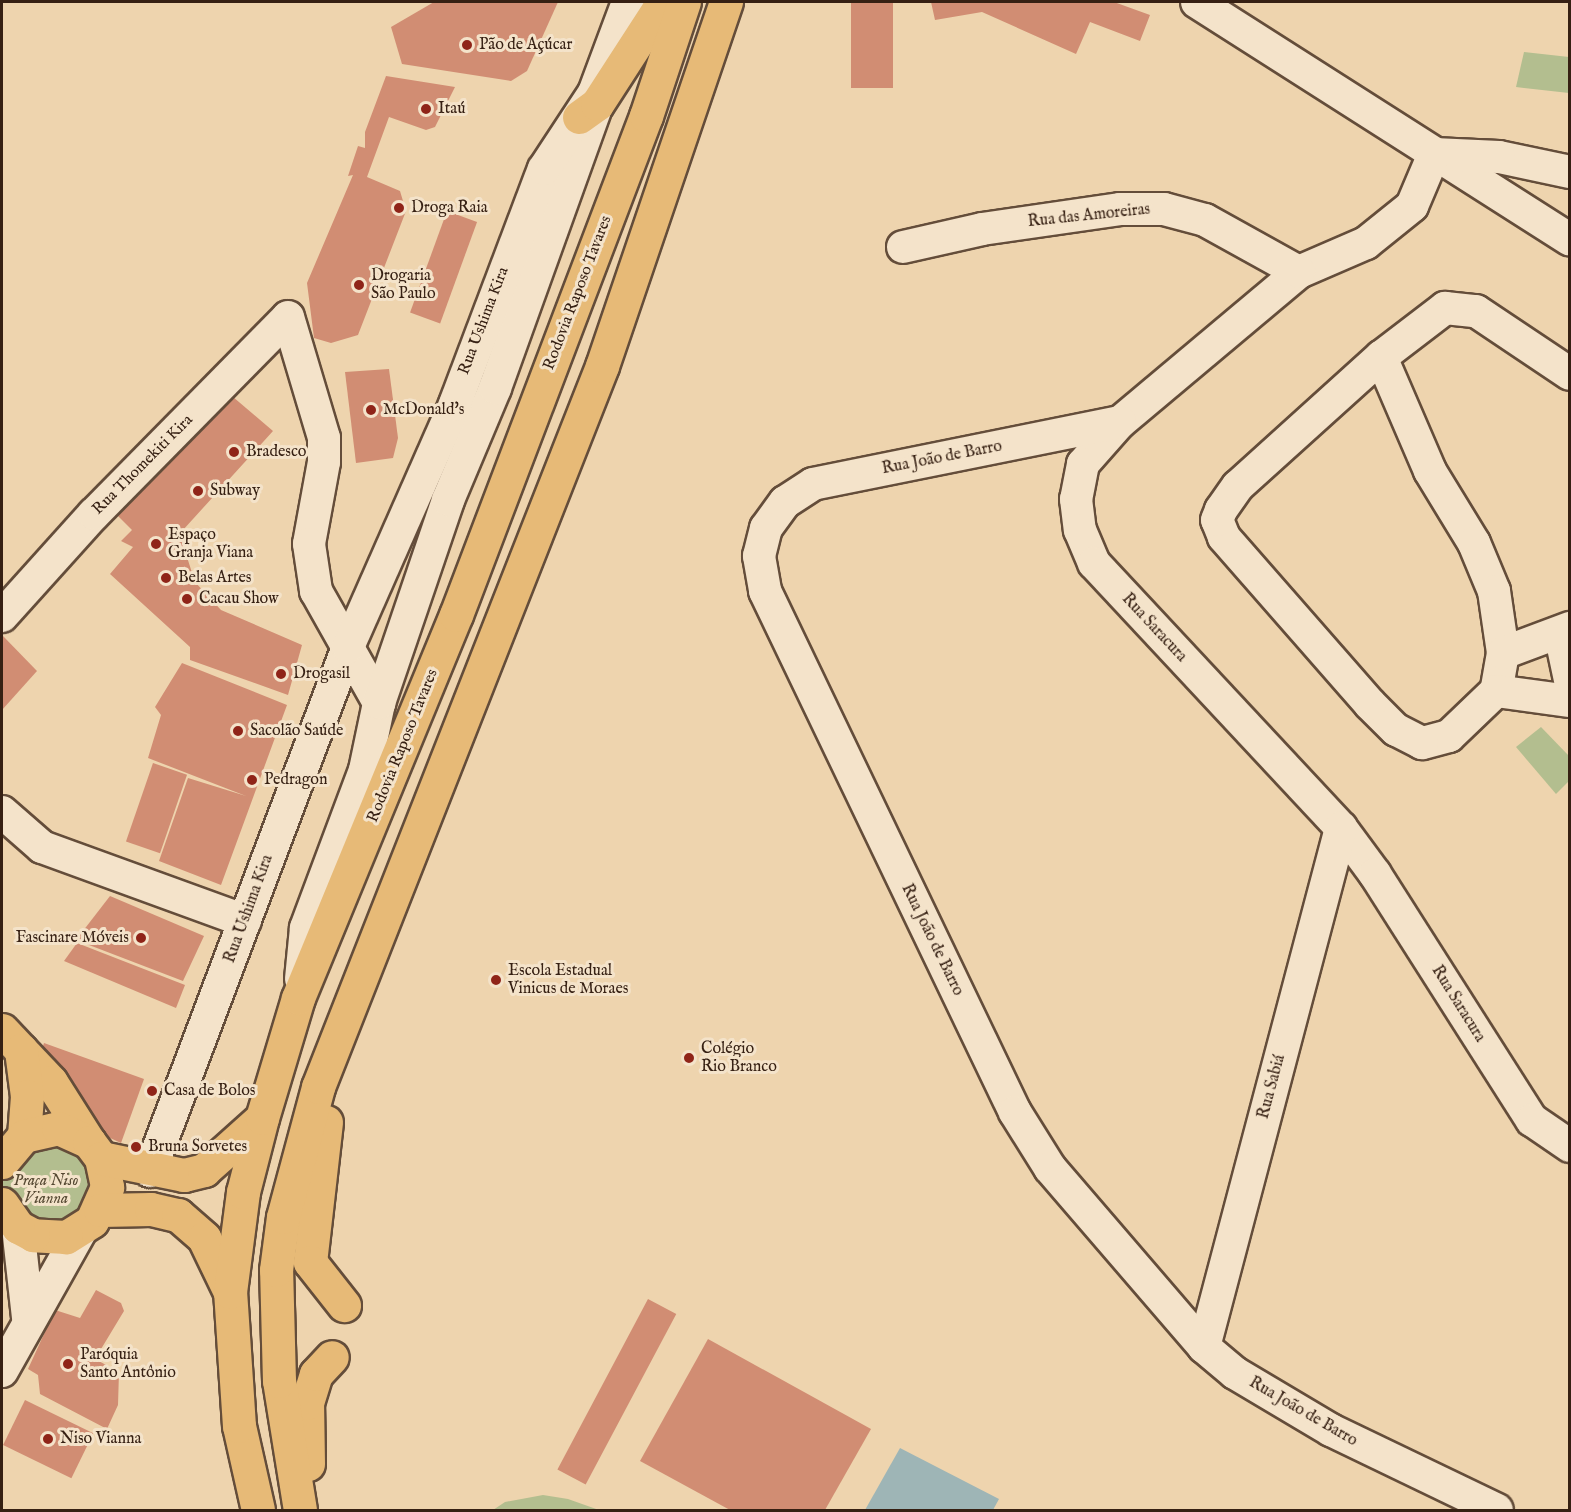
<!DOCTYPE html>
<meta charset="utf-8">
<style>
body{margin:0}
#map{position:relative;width:1571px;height:1512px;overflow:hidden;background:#eed4ae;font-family:"IM FELL English",serif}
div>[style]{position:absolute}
.green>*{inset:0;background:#b3be8f}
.water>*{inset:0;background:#9eb5b6}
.building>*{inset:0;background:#d18d73;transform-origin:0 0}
.roads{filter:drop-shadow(2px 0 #644d3a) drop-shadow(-2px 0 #644d3a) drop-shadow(0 2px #644d3a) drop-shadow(0 -2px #644d3a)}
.minor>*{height:32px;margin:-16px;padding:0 16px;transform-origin:16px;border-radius:16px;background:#f4e3ca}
.major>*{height:33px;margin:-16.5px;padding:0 16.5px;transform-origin:16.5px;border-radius:16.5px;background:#e7ba77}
.highway>*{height:33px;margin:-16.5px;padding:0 16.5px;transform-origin:16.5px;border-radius:16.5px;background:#e7ba77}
.dots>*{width:16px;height:16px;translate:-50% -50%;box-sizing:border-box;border:3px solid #f4e3ca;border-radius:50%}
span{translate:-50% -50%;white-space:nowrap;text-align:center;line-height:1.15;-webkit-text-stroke:6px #f4e3ca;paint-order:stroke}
.poi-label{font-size:16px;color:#362013}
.left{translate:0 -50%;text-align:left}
.right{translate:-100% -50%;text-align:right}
.street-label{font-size:16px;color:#362013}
.park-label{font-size:16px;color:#554832;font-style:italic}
.frame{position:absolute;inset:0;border:3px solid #362013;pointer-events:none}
</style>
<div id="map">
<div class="green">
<div style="clip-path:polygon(1524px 52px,1569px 57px,1569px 93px,1516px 87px)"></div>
<div style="clip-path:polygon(1541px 727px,1569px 756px,1569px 781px,1556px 794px,1516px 747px)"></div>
<div style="clip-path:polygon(52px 1146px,68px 1149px,91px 1166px,101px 1195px,46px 1235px,2px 1195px,2px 1185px,4px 1174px,23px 1152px)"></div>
<div style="clip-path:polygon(543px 1495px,568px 1499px,599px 1510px,493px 1510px,505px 1502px)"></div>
</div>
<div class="water">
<div style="clip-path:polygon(900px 1448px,999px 1499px,993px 1510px,865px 1510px)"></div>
</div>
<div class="building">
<div style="clip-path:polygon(434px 2px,558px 2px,527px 71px,511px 81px,402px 64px,391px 27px)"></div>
<div style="left:851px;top:2px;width:42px;height:86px"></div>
<div style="clip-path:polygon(931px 2px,1114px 2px,1150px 15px,1140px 41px,1090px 22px,1076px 54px,982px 12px,935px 20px)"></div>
<div style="clip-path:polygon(386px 76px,455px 87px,435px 127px,426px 130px,389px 117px,367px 177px,400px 191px,406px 211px,358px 335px,331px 343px,314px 338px,307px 283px,353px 175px,348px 176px,358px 146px,365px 148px,365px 132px)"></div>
<div style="left:447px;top:211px;width:32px;height:108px;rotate:20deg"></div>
<div style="clip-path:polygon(389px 369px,398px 438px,393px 458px,356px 463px,345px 372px)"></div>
<div style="clip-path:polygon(226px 391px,273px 431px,183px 530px,186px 554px,195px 582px,221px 610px,302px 645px,288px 695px,190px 660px,190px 647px,110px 574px,133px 547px,121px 541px,132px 530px,110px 508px)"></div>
<div style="clip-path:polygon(3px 636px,37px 671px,2px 710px,2px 638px)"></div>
<div style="clip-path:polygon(182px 663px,287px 705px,221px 885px,159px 861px,188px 778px,246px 796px,148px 758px,161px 715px,155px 707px)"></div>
<div style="left:153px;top:763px;width:36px;height:83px;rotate:19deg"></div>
<div style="clip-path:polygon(110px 896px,204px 936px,183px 981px,76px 940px)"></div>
<div style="clip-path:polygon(77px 943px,185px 985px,176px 1008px,64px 961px)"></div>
<div style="clip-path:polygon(44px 1043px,144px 1079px,121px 1143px,97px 1132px,40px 1055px)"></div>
<div style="clip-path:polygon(96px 1290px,121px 1303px,124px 1311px,95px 1359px,119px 1372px,118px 1405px,107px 1429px,40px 1394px,38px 1375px,28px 1369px,55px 1310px,80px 1318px)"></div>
<div style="left:648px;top:1299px;width:32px;height:193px;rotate:28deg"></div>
<div style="clip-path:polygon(708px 1339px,871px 1429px,825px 1510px,730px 1510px,640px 1461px)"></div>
<div style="left:25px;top:1400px;width:76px;height:50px;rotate:26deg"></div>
</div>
<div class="roads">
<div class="minor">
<div style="left:1197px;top:2px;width:442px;rotate:32.5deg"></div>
<div style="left:1570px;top:172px;width:73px;rotate:-168.1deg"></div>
<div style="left:1499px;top:157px;width:65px;rotate:-177.4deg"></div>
<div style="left:1434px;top:154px;width:56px;rotate:112.9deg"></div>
<div style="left:1412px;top:206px;width:59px;rotate:141.2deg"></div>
<div style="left:1366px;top:243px;width:73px;rotate:156.6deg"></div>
<div style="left:1299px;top:272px;width:234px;rotate:140deg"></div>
<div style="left:1120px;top:422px;width:56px;rotate:131.4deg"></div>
<div style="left:1083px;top:464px;width:36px;rotate:101deg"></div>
<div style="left:1076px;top:499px;width:31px;rotate:83deg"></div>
<div style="left:1080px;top:530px;width:36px;rotate:67deg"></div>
<div style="left:1094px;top:563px;width:362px;rotate:47deg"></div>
<div style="left:1341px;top:828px;width:57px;rotate:53.5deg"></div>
<div style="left:1375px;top:874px;width:292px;rotate:57.5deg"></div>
<div style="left:1532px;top:1120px;width:46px;rotate:34.4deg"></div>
<div style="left:903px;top:247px;width:81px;rotate:-12.8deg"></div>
<div style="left:982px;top:229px;width:139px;rotate:-8.2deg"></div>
<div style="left:1120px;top:209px;width:44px"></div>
<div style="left:1164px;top:209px;width:42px;rotate:15deg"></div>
<div style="left:1205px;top:220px;width:107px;rotate:29deg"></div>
<div style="left:288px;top:317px;width:126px;rotate:73.4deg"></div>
<div style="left:324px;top:438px;width:24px;rotate:90deg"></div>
<div style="left:324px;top:462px;width:83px;rotate:100.4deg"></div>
<div style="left:309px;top:544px;width:48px;rotate:81.5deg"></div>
<div style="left:316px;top:591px;width:129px;rotate:60.6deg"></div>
<div style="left:379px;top:703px;width:68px;rotate:101.8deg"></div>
<div style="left:365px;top:770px;width:169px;rotate:110.5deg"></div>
<div style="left:306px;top:928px;width:51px;rotate:95.6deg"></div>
<div style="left:1381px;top:357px;width:124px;rotate:66.7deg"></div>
<div style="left:1430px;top:471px;width:84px;rotate:58.6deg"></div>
<div style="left:1474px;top:543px;width:52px;rotate:67.4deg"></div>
<div style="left:1494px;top:591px;width:63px;rotate:81.7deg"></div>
<div style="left:1503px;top:653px;width:39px;rotate:100deg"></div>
<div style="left:1496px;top:691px;width:65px;rotate:136.2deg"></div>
<div style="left:1449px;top:736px;width:28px;rotate:165deg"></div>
<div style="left:1422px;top:743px;width:29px;rotate:-153deg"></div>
<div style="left:1396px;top:730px;width:37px;rotate:-135deg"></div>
<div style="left:1370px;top:704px;width:222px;rotate:-131.2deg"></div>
<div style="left:1224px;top:537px;width:18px;rotate:-112deg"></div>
<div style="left:1217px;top:520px;width:11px;rotate:-68deg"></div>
<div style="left:1221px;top:510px;width:29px;rotate:-55deg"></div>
<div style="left:1238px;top:486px;width:193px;rotate:-42.1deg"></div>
<div style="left:1381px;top:357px;width:81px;rotate:-37.4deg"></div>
<div style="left:1445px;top:308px;width:31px;rotate:6deg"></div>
<div style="left:1476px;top:311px;width:113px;rotate:33.8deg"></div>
<div style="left:1120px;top:422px;width:313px;rotate:168.6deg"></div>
<div style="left:813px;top:484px;width:33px;rotate:147deg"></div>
<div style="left:785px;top:502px;width:32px;rotate:126deg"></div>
<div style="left:766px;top:528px;width:29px;rotate:104deg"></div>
<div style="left:759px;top:556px;width:36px;rotate:80deg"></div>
<div style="left:765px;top:591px;width:578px;rotate:64.37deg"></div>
<div style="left:1015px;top:1112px;width:66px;rotate:58deg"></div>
<div style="left:1050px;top:1168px;width:236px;rotate:49.3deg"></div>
<div style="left:1204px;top:1347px;width:40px;rotate:40deg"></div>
<div style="left:1235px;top:1373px;width:112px;rotate:30.7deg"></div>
<div style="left:1331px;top:1430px;width:184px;rotate:25.7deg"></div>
<div style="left:2px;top:616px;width:137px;rotate:-48deg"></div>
<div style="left:94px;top:514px;width:276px;rotate:-45.4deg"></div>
<div style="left:1560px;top:633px;width:48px;rotate:78deg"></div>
<div style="left:1503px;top:653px;width:72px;rotate:-20.5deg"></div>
<div style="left:1496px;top:691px;width:75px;rotate:7.7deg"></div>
<div style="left:379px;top:703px;width:214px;rotate:-71.2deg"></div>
<div style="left:448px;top:500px;width:121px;rotate:-67.2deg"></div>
<div style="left:495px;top:388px;width:295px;rotate:-70.2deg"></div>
<div style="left:2px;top:812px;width:53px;rotate:41.2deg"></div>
<div style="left:42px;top:847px;width:216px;rotate:20deg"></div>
<div style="left:150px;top:1171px;width:560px;rotate:-69.3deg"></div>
<div style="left:348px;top:647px;width:266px;rotate:-66.2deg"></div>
<div style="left:455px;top:404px;width:251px;rotate:-69.3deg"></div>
<div style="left:544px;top:169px;width:91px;rotate:-56.7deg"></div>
<div style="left:594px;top:93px;width:97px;rotate:-69.5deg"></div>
<div style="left:18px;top:1227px;width:92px;rotate:83.7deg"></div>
<div style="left:1204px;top:1347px;width:537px;rotate:-75.21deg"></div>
<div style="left:2px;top:1371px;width:162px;rotate:-60.7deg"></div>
</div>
<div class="major">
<div style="left:2px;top:1030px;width:71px;rotate:46.7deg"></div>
<div style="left:51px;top:1082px;width:71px;rotate:57.7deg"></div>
<div style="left:21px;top:1050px;width:46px;rotate:82.6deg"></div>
<div style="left:27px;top:1096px;width:40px;rotate:94.3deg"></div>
<div style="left:2px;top:1162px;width:34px;rotate:-50deg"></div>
<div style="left:24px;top:1136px;width:35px;rotate:-13deg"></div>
<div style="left:58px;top:1128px;width:34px;rotate:24deg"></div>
<div style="left:89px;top:1142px;width:20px;rotate:53deg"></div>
<div style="left:101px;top:1158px;width:30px;rotate:78deg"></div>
<div style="left:107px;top:1187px;width:37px;rotate:114deg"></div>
<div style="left:92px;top:1221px;width:31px;rotate:148deg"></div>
<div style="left:66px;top:1237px;width:33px;rotate:-177deg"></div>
<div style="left:33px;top:1235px;width:17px;rotate:-152deg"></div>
<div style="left:18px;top:1227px;width:28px;rotate:-125deg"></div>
</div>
<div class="highway">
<div style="left:579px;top:117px;width:22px;rotate:-36deg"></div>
<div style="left:597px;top:104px;width:121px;rotate:-57.1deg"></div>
<div style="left:326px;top:1122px;width:141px;rotate:96.5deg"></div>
<div style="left:310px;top:1262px;width:55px;rotate:51.7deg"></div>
<div style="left:101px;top:1158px;width:85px;rotate:11.6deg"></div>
<div style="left:184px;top:1175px;width:21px;rotate:-14deg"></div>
<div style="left:204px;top:1170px;width:76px;rotate:-41.8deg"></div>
<div style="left:100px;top:1210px;width:51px;rotate:-1.1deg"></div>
<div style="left:151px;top:1209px;width:28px;rotate:13deg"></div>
<div style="left:178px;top:1215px;width:35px;rotate:41deg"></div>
<div style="left:204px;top:1238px;width:60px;rotate:64.3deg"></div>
<div style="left:308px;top:1464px;width:61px;rotate:-90.9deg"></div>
<div style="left:307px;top:1403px;width:30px;rotate:-73deg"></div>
<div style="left:316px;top:1374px;width:23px;rotate:-47deg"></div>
<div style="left:258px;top:1510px;width:86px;rotate:-102.7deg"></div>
<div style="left:239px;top:1426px;width:134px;rotate:-93.8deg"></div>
<div style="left:230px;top:1292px;width:101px;rotate:-82.6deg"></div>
<div style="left:243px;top:1192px;width:76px;rotate:-75.6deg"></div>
<div style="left:262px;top:1118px;width:125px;rotate:-73.3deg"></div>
<div style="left:298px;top:998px;width:414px;rotate:-67.6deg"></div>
<div style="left:456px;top:615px;width:534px;rotate:-69.16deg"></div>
<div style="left:646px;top:116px;width:120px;rotate:-71.6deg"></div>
<div style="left:300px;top:1510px;width:131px;rotate:-99.2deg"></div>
<div style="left:279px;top:1381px;width:111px;rotate:-91.5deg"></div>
<div style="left:276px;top:1270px;width:53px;rotate:-82.5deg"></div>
<div style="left:283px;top:1217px;width:135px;rotate:-74.9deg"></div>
<div style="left:318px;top:1087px;width:775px;rotate:-68.5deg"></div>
<div style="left:602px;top:366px;width:385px;rotate:-71.2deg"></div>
</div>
</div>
<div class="dots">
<div style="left:467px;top:45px;background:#8f2418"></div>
<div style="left:426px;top:109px;background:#8f2418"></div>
<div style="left:399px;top:208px;background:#8f2418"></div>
<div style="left:359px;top:285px;background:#8f2418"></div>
<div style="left:371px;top:410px;background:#8f2418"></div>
<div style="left:234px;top:452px;background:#8f2418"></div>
<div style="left:198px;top:491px;background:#8f2418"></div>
<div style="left:156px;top:544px;background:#8f2418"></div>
<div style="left:166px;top:578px;background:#8f2418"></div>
<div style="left:187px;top:599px;background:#8f2418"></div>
<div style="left:281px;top:674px;background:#8f2418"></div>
<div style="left:238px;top:731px;background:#8f2418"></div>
<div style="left:252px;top:780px;background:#8f2418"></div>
<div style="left:141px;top:938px;background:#8f2418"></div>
<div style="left:496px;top:980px;background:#8f2418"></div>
<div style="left:689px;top:1058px;background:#8f2418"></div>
<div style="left:152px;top:1091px;background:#8f2418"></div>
<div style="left:136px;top:1147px;background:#8f2418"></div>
<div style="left:68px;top:1364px;background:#8f2418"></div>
<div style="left:48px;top:1439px;background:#8f2418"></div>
</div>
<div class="poi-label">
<span class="left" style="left:479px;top:45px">Pão de Açúcar</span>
<span class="left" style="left:438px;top:109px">Itaú</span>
<span class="left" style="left:411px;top:208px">Droga Raia</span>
<span class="left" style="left:371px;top:285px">Drogaria<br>São Paulo</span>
<span class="left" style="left:383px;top:410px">McDonald's</span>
<span class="left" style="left:246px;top:452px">Bradesco</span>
<span class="left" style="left:210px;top:491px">Subway</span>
<span class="left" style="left:168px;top:544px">Espaço<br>Granja Viana</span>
<span class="left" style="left:178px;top:578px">Belas Artes</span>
<span class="left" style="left:199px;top:599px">Cacau Show</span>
<span class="left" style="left:293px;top:674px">Drogasil</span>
<span class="left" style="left:250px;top:731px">Sacolão Saúde</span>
<span class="left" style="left:264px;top:780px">Pedragon</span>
<span class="right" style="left:129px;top:938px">Fascinare Móveis</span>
<span class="left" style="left:508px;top:980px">Escola Estadual<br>Vinicus de Moraes</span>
<span class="left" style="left:701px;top:1058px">Colégio<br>Rio Branco</span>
<span class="left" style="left:164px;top:1091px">Casa de Bolos</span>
<span class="left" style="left:148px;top:1147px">Bruna Sorvetes</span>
<span class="left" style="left:80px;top:1364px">Paróquia<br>Santo Antônio</span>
<span class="left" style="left:60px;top:1439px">Niso Vianna</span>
</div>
<div class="street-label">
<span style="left:1089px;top:216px;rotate:-6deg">Rua das Amoreiras</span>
<span style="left:578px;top:293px;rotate:-69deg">Rodovia Raposo Tavares</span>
<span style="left:484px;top:321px;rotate:-69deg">Rua Ushima Kira</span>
<span style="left:942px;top:458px;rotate:-11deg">Rua João de Barro</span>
<span style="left:143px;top:465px;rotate:-45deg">Rua Thomekiti Kira</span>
<span style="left:1154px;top:628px;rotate:47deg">Rua Saracura</span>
<span style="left:403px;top:746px;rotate:-68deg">Rodovia Raposo Tavares</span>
<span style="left:249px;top:909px;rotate:-70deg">Rua Ushima Kira</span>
<span style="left:932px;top:940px;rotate:64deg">Rua João de Barro</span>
<span style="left:1458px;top:1004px;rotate:58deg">Rua Saracura</span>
<span style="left:1272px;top:1087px;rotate:-75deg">Rua Sabiá</span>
<span style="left:1303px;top:1412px;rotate:30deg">Rua João de Barro</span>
</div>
<div class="park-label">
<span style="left:46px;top:1190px">Praça Niso<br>Vianna</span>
</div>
<div class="frame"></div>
</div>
